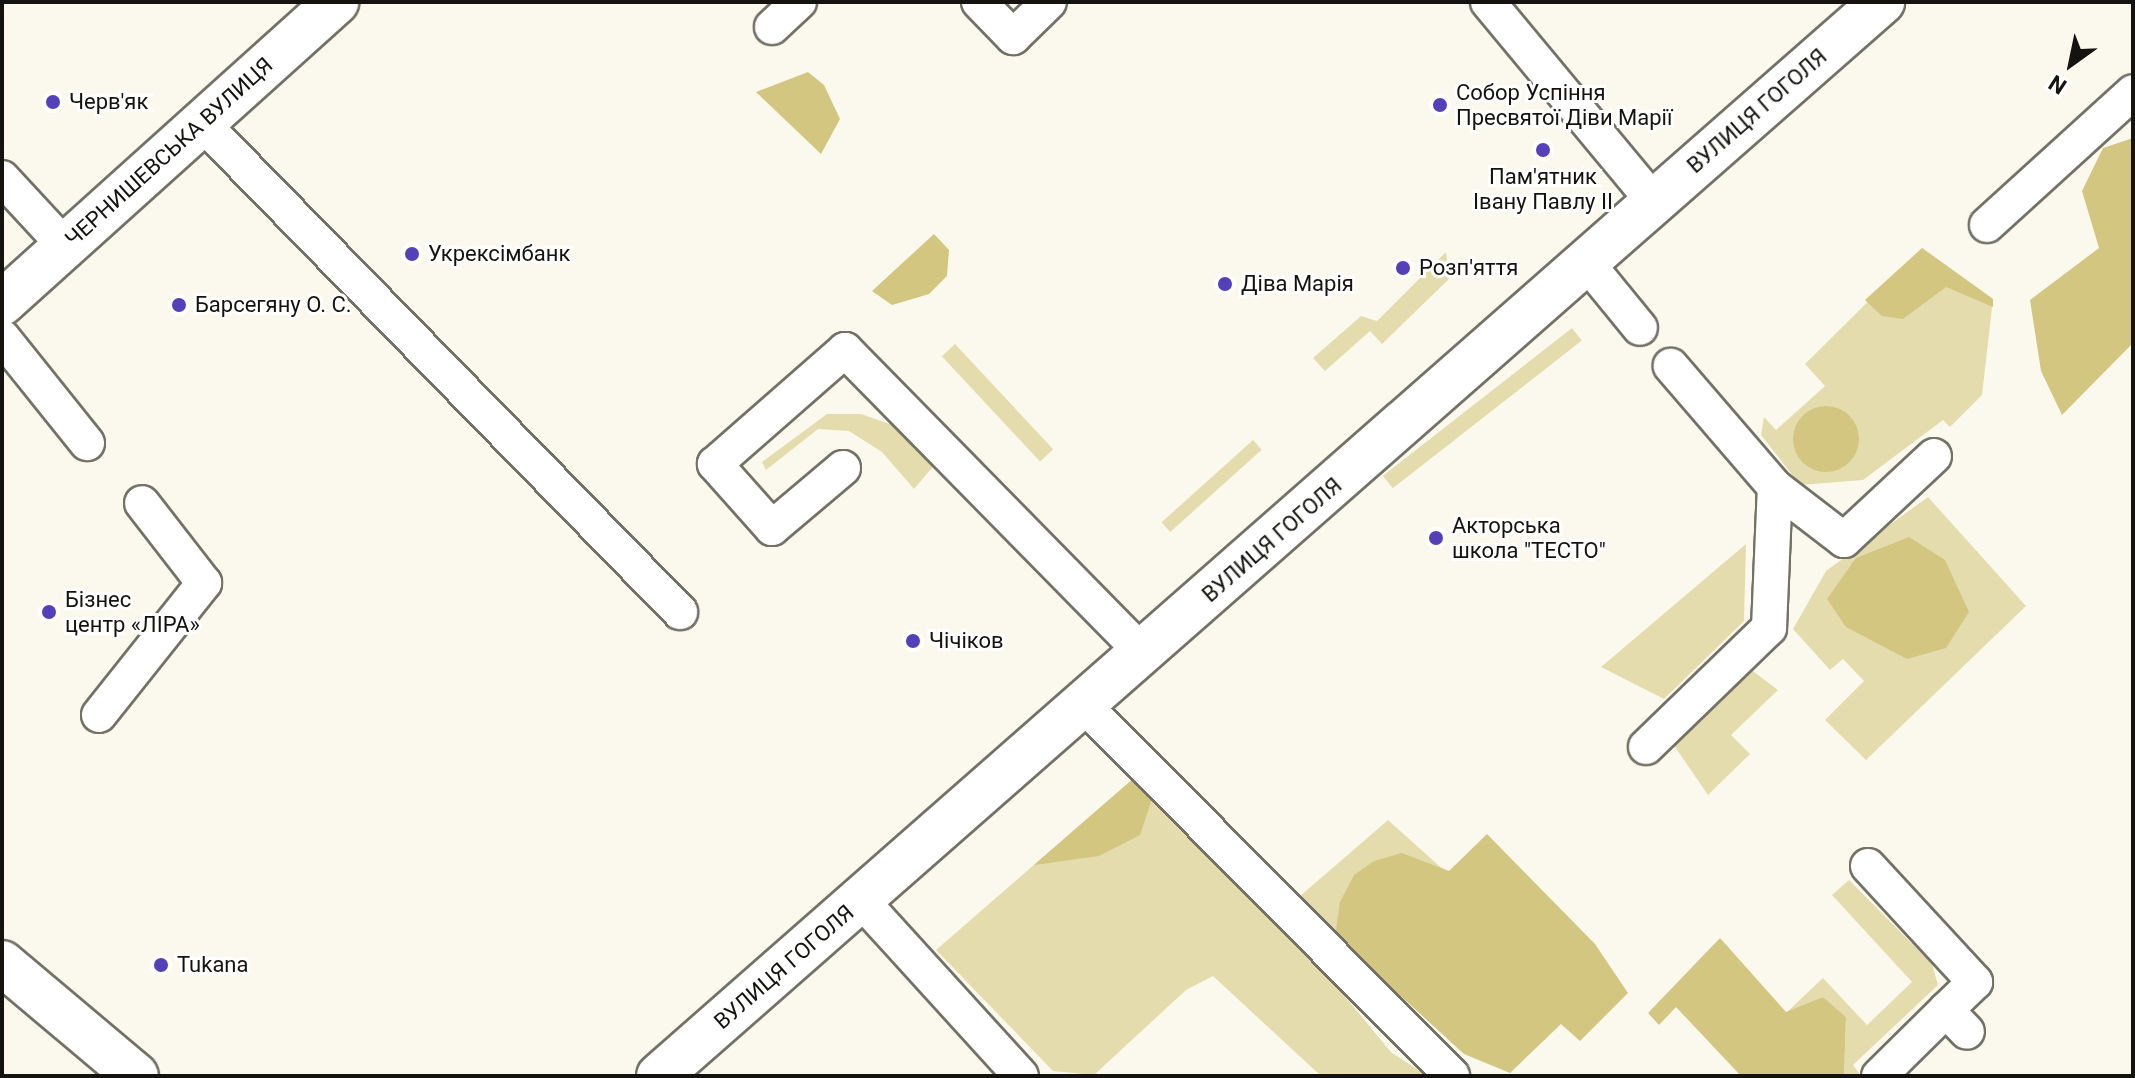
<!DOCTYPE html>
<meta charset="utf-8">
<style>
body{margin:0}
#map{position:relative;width:2135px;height:1078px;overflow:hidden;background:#fbf9ed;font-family:Roboto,sans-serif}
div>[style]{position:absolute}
.green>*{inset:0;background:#e5dcad;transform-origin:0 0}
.forest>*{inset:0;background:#d3c680}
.round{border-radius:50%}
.roads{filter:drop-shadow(2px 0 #737267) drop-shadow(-2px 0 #737267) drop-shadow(0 2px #737267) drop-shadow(0 -2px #737267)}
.service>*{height:34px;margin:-17px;padding:0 17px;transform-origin:17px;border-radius:17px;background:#fff}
.minor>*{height:44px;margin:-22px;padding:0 22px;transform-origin:22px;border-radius:22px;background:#fff}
.tertiary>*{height:44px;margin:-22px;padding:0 22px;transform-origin:22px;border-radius:22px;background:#fff}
.dots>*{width:22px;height:22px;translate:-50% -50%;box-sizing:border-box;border:4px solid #fff;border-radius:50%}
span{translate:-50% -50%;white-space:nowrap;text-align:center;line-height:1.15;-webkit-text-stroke:6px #fff;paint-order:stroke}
.poi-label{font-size:22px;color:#14130f}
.left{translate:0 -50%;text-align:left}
.street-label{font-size:22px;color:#14130f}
.frame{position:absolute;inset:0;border:4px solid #14130f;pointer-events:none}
.north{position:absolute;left:2031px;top:24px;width:80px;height:80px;-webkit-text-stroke:6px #fff;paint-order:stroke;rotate:213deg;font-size:22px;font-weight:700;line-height:32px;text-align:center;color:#14130f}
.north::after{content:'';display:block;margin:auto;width:28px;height:36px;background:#14130f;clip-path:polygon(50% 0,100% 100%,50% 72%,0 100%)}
</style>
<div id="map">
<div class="green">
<div style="clip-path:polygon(1922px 248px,1993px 299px,1982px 395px,1950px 427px,1943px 420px,1863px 480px,1800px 485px,1761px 435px,1764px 417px,1776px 430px,1825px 386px,1805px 364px)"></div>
<div style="clip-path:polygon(1446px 252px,1449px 279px,1382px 344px,1370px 331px,1325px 371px,1313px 358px,1361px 316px,1377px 321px)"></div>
<div style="left:1572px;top:328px;width:16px;height:240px;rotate:52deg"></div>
<div style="left:955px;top:344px;width:144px;height:18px;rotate:47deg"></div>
<div style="clip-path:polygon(827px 414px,861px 414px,898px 427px,937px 462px,914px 489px,882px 452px,849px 431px,818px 429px,766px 470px,762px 462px)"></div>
<div style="left:1253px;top:440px;width:13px;height:123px;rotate:48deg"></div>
<div style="clip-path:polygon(1928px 497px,2026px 606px,1866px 760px,1825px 720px,1864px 681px,1843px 659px,1830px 670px,1793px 629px,1826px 571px)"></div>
<div style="clip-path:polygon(1746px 544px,1744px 621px,1664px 699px,1601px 667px)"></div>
<div style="clip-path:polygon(1750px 669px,1778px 690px,1731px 735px,1750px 754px,1708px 795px,1673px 744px)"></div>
<div style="clip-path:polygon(1134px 778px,1332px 981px,1391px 1052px,1427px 1076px,1321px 1076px,1213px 976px,1186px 990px,1094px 1075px,1053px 1071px,936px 950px)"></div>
<div style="clip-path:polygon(1388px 820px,1447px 873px,1335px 936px,1299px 897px)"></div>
<div style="clip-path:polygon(1849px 880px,1932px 964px,1938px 985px,1853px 1065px,1861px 1076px,1844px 1076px,1846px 1017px,1823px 997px,1786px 1013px,1823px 978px,1867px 1025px,1912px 982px,1832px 895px)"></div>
</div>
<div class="forest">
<div style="clip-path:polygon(808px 72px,824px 85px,840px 119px,821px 154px,756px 92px)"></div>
<div style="clip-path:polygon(2133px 138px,2133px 343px,2062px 415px,2041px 371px,2030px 300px,2099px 248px,2082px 191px,2103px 148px)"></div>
<div style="clip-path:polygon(934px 234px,949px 250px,947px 276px,929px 294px,892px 305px,872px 291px)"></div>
<div style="clip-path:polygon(1922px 248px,1993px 299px,1993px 307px,1946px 287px,1903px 319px,1882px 316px,1865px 300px)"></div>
<div class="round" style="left:1793px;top:406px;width:66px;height:66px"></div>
<div style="clip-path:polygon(1909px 537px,1945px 560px,1969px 612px,1946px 648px,1907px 659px,1846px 627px,1827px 599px,1856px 558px)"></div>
<div style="clip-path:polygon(1134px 778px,1153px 796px,1140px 835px,1099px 856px,1034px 865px)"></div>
<div style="clip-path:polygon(1487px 834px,1595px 944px,1628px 993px,1580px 1041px,1561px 1024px,1510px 1073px,1464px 1054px,1335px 936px,1340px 902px,1354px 875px,1374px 861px,1402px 853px,1449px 871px)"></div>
<div style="clip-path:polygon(1720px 938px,1786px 1012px,1823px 997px,1846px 1017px,1844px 1076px,1741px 1076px,1676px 1007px,1659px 1025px,1648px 1013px)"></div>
</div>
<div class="roads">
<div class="service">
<div style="left:979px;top:2px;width:49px;rotate:45.8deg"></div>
<div style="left:1013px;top:37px;width:50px;rotate:-44.2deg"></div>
<div style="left:1488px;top:2px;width:260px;rotate:50.3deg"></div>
<div style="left:772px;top:27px;width:37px;rotate:-43deg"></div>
<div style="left:202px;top:123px;width:684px;rotate:45.65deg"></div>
<div style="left:2px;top:178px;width:93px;rotate:47.2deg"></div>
<div style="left:1987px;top:225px;width:197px;rotate:-42.3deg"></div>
<div style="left:1586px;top:262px;width:85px;rotate:50.7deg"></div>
<div style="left:2px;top:337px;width:136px;rotate:51.3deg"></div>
<div style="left:843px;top:468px;width:93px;rotate:139.8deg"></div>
<div style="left:772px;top:528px;width:86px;rotate:-131.7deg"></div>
<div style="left:715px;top:464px;width:173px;rotate:-41.2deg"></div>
<div style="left:845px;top:350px;width:424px;rotate:45.5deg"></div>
<div style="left:1775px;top:487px;width:87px;rotate:37.5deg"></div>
<div style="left:1844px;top:540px;width:123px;rotate:-43deg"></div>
<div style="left:1083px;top:704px;width:524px;rotate:45.23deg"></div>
<div style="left:99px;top:715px;width:169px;rotate:-51.5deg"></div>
<div style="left:204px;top:583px;width:101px;rotate:-127.8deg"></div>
<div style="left:1646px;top:747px;width:171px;rotate:-44.1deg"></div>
<div style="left:1769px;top:628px;width:141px;rotate:-87.6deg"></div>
<div style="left:1775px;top:487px;width:160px;rotate:-130.7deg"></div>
<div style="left:1868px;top:866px;width:158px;rotate:47.3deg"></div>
<div style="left:1975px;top:982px;width:40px;rotate:136deg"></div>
<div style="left:860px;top:899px;width:239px;rotate:47.7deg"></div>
<div style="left:1879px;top:1076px;width:94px;rotate:-44.6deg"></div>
<div style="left:1946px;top:1010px;width:30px;rotate:46deg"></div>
</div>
<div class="minor">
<div style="left:659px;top:1076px;width:1628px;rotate:-41.29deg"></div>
</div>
<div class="tertiary">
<div style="left:2px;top:303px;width:450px;rotate:-42deg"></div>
<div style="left:2px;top:963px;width:175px;rotate:40.1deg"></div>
</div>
</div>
<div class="dots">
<div style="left:53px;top:102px;background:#5440b8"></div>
<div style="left:1440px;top:105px;background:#5440b8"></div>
<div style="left:1543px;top:150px;background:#5440b8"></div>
<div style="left:412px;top:254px;background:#5440b8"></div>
<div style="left:1403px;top:268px;background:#5440b8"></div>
<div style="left:1225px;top:284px;background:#5440b8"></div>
<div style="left:179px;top:305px;background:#5440b8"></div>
<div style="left:1436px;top:538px;background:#5440b8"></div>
<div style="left:49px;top:612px;background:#5440b8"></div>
<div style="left:913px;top:641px;background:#5440b8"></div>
<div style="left:161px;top:965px;background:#5440b8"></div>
</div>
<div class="poi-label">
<span class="left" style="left:1456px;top:105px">Собор Успіння<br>Пресвятої Діви Марії</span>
<span class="left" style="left:69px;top:102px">Черв'як</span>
<span style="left:1543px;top:189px">Пам'ятник<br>Івану Павлу II</span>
<span class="left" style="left:428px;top:254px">Укрексімбанк</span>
<span class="left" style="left:1419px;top:268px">Розп'яття</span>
<span class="left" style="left:1241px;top:284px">Діва Марія</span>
<span class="left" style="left:195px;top:305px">Барсегяну О. С.</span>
<span class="left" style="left:1452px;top:538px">Акторська<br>школа "ТЕСТО"</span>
<span class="left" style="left:65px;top:612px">Бізнес<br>центр «ЛІРА»</span>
<span class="left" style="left:929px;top:641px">Чічіков</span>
<span class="left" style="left:177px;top:965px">Tukana</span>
</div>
<div class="street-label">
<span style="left:1757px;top:111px;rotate:-41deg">ВУЛИЦЯ ГОГОЛЯ</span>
<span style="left:169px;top:152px;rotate:-42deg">ЧЕРНИШЕВСЬКА ВУЛИЦЯ</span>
<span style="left:1272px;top:540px;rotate:-41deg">ВУЛИЦЯ ГОГОЛЯ</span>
<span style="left:784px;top:967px;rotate:-41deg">ВУЛИЦЯ ГОГОЛЯ</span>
</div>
<div class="frame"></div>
<div class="north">N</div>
</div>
